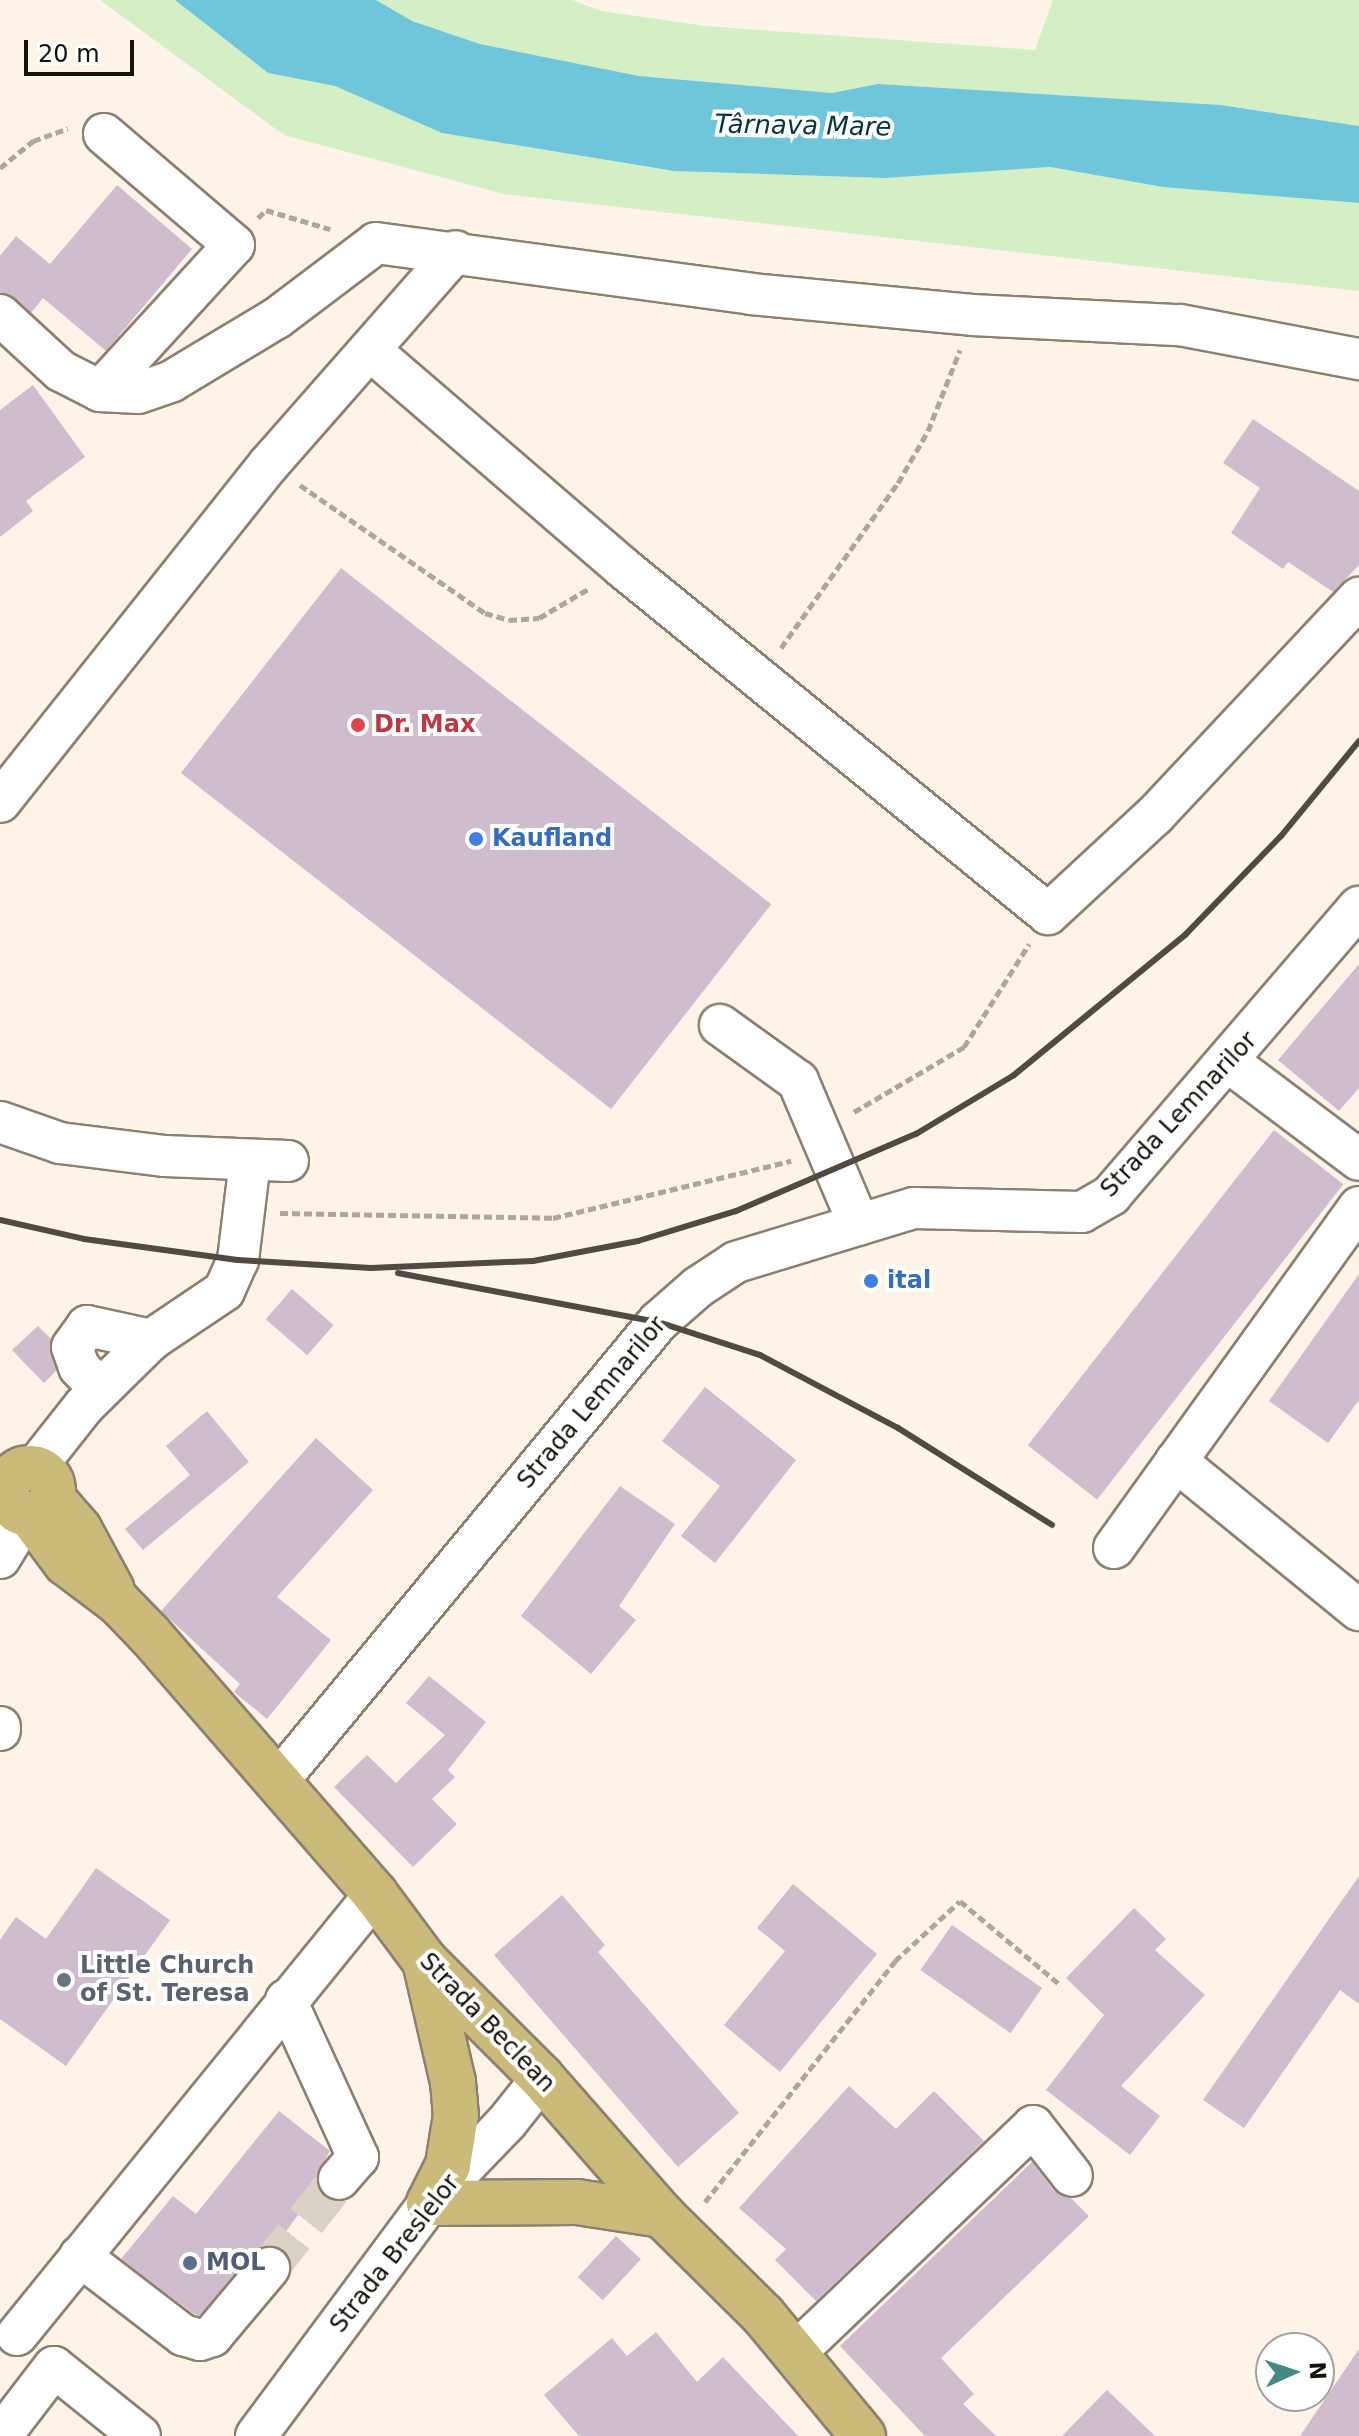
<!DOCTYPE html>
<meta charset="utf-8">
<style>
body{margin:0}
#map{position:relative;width:1359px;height:2436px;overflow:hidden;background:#fdf3e8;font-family:"DejaVu Sans",sans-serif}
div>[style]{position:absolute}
.green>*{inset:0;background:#d4efc5}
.water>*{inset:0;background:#6fc6db}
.building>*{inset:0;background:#cfbccc;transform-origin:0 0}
.minor-tunnel>*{height:40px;margin-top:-20px;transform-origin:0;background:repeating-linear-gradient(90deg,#dad1c7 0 40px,transparent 0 60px)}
.path>*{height:5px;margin-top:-2.5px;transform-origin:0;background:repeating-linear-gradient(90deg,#aea59c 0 8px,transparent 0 12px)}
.roads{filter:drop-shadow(2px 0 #8e7f6f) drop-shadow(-2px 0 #8e7f6f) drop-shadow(0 2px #8e7f6f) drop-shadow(0 -2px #8e7f6f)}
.minor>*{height:40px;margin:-20px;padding:0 20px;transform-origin:20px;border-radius:20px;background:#fff}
.major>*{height:44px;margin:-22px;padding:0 22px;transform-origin:22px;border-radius:22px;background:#cbbb7b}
.major>.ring{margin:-22px;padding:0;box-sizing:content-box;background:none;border:44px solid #cbbb7b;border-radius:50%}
.rail>*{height:6px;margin:-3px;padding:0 3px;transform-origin:3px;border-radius:3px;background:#504a42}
.dots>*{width:22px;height:22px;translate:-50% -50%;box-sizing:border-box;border:4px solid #fff;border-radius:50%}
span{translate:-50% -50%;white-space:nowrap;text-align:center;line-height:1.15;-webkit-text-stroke:8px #fff;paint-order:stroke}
.health-label{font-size:24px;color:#be3a42;font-weight:700}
.left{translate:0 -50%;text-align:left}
.shop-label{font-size:24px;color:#366cbe;font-weight:700}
.street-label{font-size:24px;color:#16110a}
.worship-label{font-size:24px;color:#5b616d;font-weight:700}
.service-label{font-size:24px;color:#4e5e75;font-weight:700}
.water-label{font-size:26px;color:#0a353e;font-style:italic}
.north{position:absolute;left:1255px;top:2332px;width:80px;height:80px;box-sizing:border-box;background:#fff;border:2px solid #a2a09d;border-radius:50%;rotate:87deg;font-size:22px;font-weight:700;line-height:32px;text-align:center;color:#16110a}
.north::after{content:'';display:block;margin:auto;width:28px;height:36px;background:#448a82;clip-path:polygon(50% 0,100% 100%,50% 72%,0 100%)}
.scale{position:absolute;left:24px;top:40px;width:110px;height:36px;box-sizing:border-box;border:4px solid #16110a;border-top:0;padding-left:10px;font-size:24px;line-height:28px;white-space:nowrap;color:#16110a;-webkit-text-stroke:6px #fff;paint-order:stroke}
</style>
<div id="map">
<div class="green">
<div style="clip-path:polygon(100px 0,175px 0,268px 73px,335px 86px,442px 133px,674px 171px,885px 178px,1050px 167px,1163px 187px,1359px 203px,1359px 291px,504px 194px,284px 135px)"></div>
<div style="clip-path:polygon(376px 0,572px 0,601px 11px,705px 26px,1035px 50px,1053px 0,1359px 0,1359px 126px,1221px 105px,878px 84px,832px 93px,639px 76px,480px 44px,412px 21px)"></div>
</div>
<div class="water">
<div style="clip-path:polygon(175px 0,376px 0,412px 21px,480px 44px,639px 76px,832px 93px,878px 84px,1221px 105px,1359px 126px,1359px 203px,1163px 187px,1050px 167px,885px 178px,674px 171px,442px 133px,335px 86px,268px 73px)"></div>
</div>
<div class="building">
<div style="clip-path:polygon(117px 185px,192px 249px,106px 351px,43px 298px,31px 313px,0 293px,0 256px,16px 236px,50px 264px)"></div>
<div style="clip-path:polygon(33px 385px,85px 457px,26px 501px,33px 511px,0 537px,0 410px)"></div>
<div style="clip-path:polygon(1253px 419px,1359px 491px,1359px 565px,1333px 592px,1288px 562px,1283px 569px,1231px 533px,1260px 488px,1223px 463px)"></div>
<div style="left:341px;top:568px;width:546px;height:260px;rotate:38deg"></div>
<div style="clip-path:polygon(1359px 964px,1359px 1088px,1339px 1111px,1278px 1060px)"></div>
<div style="left:1274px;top:1130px;width:88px;height:400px;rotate:38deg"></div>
<div style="clip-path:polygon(1359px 1274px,1359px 1400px,1328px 1443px,1269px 1401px)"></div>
<div style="left:292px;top:1289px;width:55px;height:40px;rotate:41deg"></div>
<div style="clip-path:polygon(38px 1326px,51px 1339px,56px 1371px,44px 1383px,12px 1350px)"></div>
<div style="clip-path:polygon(705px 1387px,796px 1460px,715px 1563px,681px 1536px,720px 1486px,662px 1441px)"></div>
<div style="clip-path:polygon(207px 1411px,249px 1462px,143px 1550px,125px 1529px,190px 1475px,166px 1446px)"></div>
<div style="clip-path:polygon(316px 1438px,373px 1490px,277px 1597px,331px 1640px,267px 1719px,234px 1692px,240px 1684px,161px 1611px)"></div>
<div style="clip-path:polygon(620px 1486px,675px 1524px,619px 1606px,636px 1620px,591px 1674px,521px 1616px)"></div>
<div style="clip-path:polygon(429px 1676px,486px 1722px,448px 1770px,455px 1777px,432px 1799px,457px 1824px,413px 1867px,334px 1787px,367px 1755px,396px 1783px,445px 1735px,406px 1703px)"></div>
<div style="clip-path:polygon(96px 1868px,170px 1920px,66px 2066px,0 2019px,0 1940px,16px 1917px,46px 1939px)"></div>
<div style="clip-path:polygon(1359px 1876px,1359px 2004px,1340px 1990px,1244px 2128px,1203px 2100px)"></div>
<div style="clip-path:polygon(793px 1884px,877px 1954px,780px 2072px,724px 2025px,785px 1951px,757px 1928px)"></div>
<div style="clip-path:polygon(562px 1895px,605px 1945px,598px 1952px,739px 2113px,678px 2167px,494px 1955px)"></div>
<div style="clip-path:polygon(1134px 1908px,1166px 1939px,1155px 1950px,1205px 1995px,1121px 2086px,1160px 2116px,1130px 2155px,1046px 2090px,1104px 2015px,1066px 1978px)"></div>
<div style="left:952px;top:1925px;width:110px;height:55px;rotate:35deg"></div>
<div style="clip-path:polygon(849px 2086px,896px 2129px,934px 2091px,984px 2141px,816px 2301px,775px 2260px,786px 2249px,739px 2208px)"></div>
<div style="clip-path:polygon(279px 2111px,330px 2151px,317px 2174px,318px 2188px,275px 2246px,252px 2253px,199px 2316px,194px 2314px,121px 2259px,173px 2196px,196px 2214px)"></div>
<div style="clip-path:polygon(1032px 2162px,1054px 2191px,1072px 2199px,1089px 2216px,941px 2358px,974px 2394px,963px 2404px,996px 2436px,925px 2436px,840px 2346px)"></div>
<div style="left:616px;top:2236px;width:34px;height:56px;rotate:43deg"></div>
<div style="clip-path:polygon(656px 2332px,697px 2382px,723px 2357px,798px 2436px,579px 2436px,544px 2395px,612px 2338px,627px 2356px)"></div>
<div style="clip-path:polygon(1359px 2349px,1359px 2436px,1300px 2436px)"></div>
<div style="clip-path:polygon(1107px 2390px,1155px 2436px,1062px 2436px)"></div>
</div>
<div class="minor-tunnel">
<div style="left:269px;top:2268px;width:113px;rotate:-51.8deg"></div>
</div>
<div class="path">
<div style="left:0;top:168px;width:43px;rotate:-39.3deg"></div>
<div style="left:33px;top:141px;width:37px;rotate:-20deg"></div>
<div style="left:258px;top:218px;width:11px;rotate:-45deg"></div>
<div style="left:266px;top:210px;width:67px;rotate:16.5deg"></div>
<div style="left:300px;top:485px;width:225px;rotate:34.7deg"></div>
<div style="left:485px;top:613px;width:25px;rotate:16deg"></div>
<div style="left:509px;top:620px;width:30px;rotate:-4deg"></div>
<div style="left:539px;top:618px;width:57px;rotate:-30.6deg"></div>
<div style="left:781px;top:648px;width:202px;rotate:-54.7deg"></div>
<div style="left:898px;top:483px;width:60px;rotate:-60deg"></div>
<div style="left:928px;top:431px;width:87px;rotate:-68.4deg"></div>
<div style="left:854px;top:1112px;width:128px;rotate:-30.6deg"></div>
<div style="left:964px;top:1047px;width:122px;rotate:-57.7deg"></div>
<div style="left:280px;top:1213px;width:273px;rotate:1deg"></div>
<div style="left:553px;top:1218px;width:245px;rotate:-13.5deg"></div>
<div style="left:705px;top:2202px;width:307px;rotate:-51.7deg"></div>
<div style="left:895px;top:1961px;width:88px;rotate:-42.7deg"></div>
<div style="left:960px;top:1901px;width:128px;rotate:39.9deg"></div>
</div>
<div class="roads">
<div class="minor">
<div style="left:0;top:315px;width:83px;rotate:42.6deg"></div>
<div style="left:61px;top:371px;width:44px;rotate:27.1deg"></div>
<div style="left:100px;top:391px;width:38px;rotate:3deg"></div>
<div style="left:138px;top:393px;width:36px;rotate:-19deg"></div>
<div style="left:172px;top:381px;width:122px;rotate:-31deg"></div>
<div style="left:277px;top:318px;width:124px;rotate:-37.1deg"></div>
<div style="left:376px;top:243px;width:378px;rotate:7.7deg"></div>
<div style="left:751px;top:294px;width:222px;rotate:5.4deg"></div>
<div style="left:972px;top:315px;width:208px;rotate:2.8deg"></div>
<div style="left:1180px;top:325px;width:182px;rotate:10.8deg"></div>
<div style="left:371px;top:351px;width:331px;rotate:40.7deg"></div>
<div style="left:622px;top:567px;width:549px;rotate:39.16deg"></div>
<div style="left:1048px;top:914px;width:146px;rotate:-42.8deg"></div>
<div style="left:1155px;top:815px;width:298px;rotate:-46.8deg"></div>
<div style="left:100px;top:391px;width:198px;rotate:-47.5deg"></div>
<div style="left:234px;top:245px;width:171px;rotate:-139.5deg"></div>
<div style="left:0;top:802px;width:432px;rotate:-51.5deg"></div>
<div style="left:269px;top:464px;width:283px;rotate:-48.7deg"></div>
<div style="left:720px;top:1025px;width:96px;rotate:35.7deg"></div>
<div style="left:798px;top:1081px;width:156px;rotate:67deg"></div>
<div style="left:1230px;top:1063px;width:161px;rotate:36.9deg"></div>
<div style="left:0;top:1122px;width:64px;rotate:19.3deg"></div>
<div style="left:60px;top:1143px;width:106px;rotate:7.1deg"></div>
<div style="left:165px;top:1156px;width:123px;rotate:2.3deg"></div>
<div style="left:100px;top:1389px;width:30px;rotate:-134deg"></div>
<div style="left:79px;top:1367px;width:21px;rotate:-109deg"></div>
<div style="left:72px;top:1347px;width:26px;rotate:-54deg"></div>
<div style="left:87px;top:1326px;width:66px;rotate:12.3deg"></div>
<div style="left:1176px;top:1461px;width:236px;rotate:39.2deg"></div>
<div style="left:35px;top:1468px;width:79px;rotate:-51.7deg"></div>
<div style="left:84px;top:1406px;width:94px;rotate:-44.6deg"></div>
<div style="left:151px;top:1340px;width:88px;rotate:-33.9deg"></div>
<div style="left:224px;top:1291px;width:34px;rotate:-66deg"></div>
<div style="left:238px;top:1260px;width:100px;rotate:-83.1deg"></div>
<div style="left:1114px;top:1548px;width:420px;rotate:-54.3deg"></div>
<div style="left:0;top:1558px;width:52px;rotate:-58.5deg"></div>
<div style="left:0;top:1727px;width:3px;rotate:90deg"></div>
<div style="left:278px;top:1781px;width:596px;rotate:-50.38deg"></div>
<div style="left:658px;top:1322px;width:53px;rotate:-41.2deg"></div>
<div style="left:698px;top:1287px;width:45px;rotate:-33.3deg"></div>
<div style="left:736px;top:1262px;width:186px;rotate:-16.9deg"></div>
<div style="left:914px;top:1208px;width:168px;rotate:1.4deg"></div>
<div style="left:1082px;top:1212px;width:34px;rotate:-30deg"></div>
<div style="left:1111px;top:1195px;width:380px;rotate:-49.3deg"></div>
<div style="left:286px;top:2000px;width:173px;rotate:65.4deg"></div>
<div style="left:358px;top:2157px;width:29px;rotate:131deg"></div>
<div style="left:80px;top:2256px;width:130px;rotate:37.5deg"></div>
<div style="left:183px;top:2335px;width:18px;rotate:16deg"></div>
<div style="left:200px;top:2340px;width:13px;rotate:-18deg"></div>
<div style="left:212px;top:2336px;width:89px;rotate:-50deg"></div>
<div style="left:17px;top:2335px;width:568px;rotate:-50.93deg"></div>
<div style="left:795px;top:2353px;width:329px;rotate:-43.6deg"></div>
<div style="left:1033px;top:2126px;width:63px;rotate:52deg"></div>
<div style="left:1px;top:2436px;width:87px;rotate:-52.5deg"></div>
<div style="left:54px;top:2367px;width:110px;rotate:38.7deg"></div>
<div style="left:256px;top:2436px;width:290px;rotate:-53.4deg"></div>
<div style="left:429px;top:2203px;width:112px;rotate:-46.1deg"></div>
<div style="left:507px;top:2122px;width:56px;rotate:-51.5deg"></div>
</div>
<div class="major">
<div class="ring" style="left:7px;top:1468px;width:2px;height:2px"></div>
<div style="left:52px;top:1498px;width:41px;rotate:48.9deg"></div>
<div style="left:79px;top:1529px;width:69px;rotate:61.6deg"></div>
<div style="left:30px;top:1515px;width:60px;rotate:53.1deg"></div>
<div style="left:66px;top:1563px;width:66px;rotate:37deg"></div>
<div style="left:119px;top:1603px;width:45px;rotate:45.9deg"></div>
<div style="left:150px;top:1635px;width:343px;rotate:49deg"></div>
<div style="left:375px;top:1894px;width:84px;rotate:53.3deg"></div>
<div style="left:425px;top:1961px;width:165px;rotate:45deg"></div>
<div style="left:542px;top:2078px;width:182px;rotate:48.8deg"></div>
<div style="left:662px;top:2215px;width:142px;rotate:44.7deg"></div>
<div style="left:763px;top:2315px;width:157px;rotate:50.4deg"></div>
<div style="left:425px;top:1961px;width:124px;rotate:77deg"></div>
<div style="left:453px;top:2082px;width:33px;rotate:85deg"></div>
<div style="left:456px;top:2115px;width:51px;rotate:99.1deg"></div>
<div style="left:448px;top:2165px;width:42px;rotate:116.6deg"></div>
<div style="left:429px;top:2203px;width:148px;rotate:-0.4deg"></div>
<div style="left:577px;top:2202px;width:86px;rotate:8.7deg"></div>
</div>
</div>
<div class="rail">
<div style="left:0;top:1220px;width:86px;rotate:12.7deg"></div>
<div style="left:84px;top:1239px;width:155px;rotate:7.8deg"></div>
<div style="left:238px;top:1260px;width:133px;rotate:3.4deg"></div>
<div style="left:371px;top:1268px;width:162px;rotate:-2.5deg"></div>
<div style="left:533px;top:1261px;width:107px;rotate:-10.8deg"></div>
<div style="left:638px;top:1241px;width:102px;rotate:-17deg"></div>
<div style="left:736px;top:1211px;width:196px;rotate:-23.2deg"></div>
<div style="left:916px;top:1134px;width:114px;rotate:-31deg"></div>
<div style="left:1014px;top:1075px;width:221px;rotate:-39.3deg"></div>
<div style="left:1185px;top:935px;width:138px;rotate:-45.9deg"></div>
<div style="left:1281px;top:836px;width:123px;rotate:-50.6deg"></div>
<div style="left:398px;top:1273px;width:265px;rotate:10.7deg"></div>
<div style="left:658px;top:1322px;width:107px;rotate:17.9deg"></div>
<div style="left:760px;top:1355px;width:156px;rotate:27.9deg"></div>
<div style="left:898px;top:1428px;width:182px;rotate:32.2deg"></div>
</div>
<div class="dots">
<div style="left:358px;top:725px;background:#e0444e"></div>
<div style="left:476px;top:839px;background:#3f7fe0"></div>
<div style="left:871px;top:1281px;background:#3f7fe0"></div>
<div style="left:64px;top:1980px;background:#6b7280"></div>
<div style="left:190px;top:2263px;background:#5c6f8a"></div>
</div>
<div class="health-label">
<span class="left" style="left:374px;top:725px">Dr. Max</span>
</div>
<div class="shop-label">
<span class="left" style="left:492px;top:839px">Kaufland</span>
<span class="left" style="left:887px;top:1281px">ital</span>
</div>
<div class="street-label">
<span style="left:1179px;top:1115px;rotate:-47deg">Strada Lemnarilor</span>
<span style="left:592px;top:1403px;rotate:-50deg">Strada Lemnarilor</span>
<span style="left:487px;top:2023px;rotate:46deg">Strada Beclean</span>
<span style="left:395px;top:2254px;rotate:-52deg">Strada Breslelor</span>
</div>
<div class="worship-label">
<span class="left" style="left:80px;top:1980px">Little Church<br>of St. Teresa</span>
</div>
<div class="service-label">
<span class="left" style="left:206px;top:2263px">MOL</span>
</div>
<div class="water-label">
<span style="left:803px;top:126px;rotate:1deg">Târnava Mare</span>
</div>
<div class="north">N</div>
<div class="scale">20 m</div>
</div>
